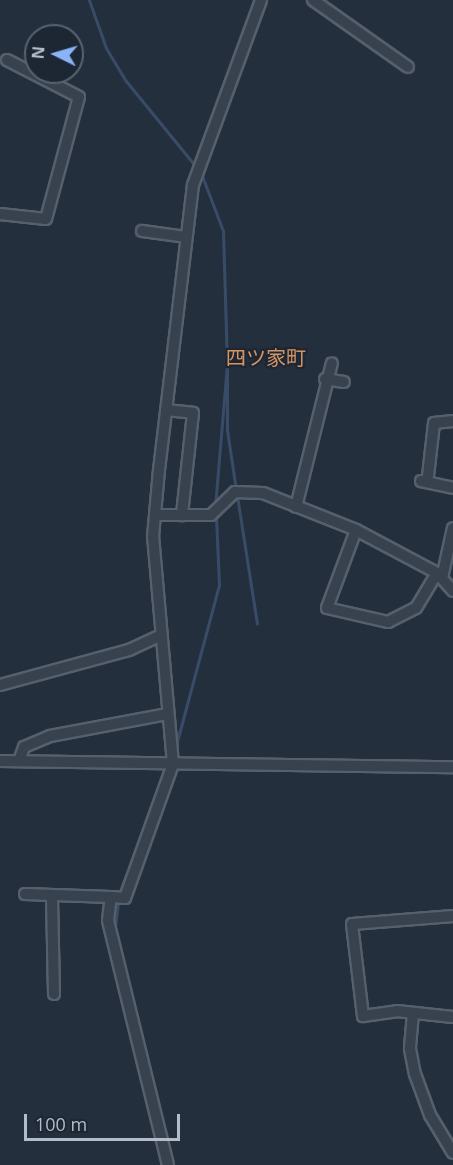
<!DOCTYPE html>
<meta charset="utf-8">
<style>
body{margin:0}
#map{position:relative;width:453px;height:1165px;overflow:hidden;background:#242f3e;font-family:"Open Sans","Noto Sans JP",sans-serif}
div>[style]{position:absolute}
.stream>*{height:3px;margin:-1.5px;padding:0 1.5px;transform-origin:1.5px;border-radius:1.5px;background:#394c67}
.roads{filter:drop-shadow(2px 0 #565f6c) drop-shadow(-2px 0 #565f6c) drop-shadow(0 2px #565f6c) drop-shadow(0 -2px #565f6c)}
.minor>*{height:10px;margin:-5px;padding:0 5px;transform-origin:5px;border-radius:5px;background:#38414e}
span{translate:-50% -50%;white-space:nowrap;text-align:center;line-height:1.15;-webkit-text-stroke:4.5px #1d2633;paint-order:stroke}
.quarter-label{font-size:20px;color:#d59563}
.north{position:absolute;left:24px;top:24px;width:60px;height:60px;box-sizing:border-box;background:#1d2633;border:2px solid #59626f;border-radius:50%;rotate:275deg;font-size:16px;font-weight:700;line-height:24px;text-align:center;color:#b4bcc9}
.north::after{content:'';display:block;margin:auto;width:21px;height:27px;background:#8ab4f8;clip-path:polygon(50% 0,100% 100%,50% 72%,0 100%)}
.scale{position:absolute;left:24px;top:1114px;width:156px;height:27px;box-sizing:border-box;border:3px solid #b4bcc9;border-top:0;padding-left:8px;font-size:18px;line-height:21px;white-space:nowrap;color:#b4bcc9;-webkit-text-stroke:4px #1d2633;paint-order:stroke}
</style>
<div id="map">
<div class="stream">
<div style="left:89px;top:0;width:51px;rotate:70.5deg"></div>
<div style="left:106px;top:48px;width:39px;rotate:59deg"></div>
<div style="left:126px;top:81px;width:112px;rotate:50.8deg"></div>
<div style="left:201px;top:173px;width:62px;rotate:69.2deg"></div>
<div style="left:223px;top:231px;width:133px;rotate:88.3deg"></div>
<div style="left:227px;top:364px;width:143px;rotate:94.8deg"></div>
<div style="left:227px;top:364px;width:66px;rotate:90deg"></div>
<div style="left:227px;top:430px;width:61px;rotate:81.5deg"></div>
<div style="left:237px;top:496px;width:129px;rotate:81.1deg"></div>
<div style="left:175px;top:749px;width:170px;rotate:-75deg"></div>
<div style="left:219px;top:585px;width:69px;rotate:-92.5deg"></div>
<div style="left:119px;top:894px;width:131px;rotate:-69.5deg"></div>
<div style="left:115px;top:927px;width:26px;rotate:-83deg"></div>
</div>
<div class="roads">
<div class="minor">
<div style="left:313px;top:0;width:116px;rotate:35.2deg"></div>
<div style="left:0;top:214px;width:46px;rotate:6.2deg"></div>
<div style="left:46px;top:219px;width:126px;rotate:-74.9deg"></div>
<div style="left:79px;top:97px;width:81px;rotate:-152.8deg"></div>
<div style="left:142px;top:231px;width:44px;rotate:7.8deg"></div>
<div style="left:325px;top:379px;width:19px;rotate:9deg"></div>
<div style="left:166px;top:410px;width:27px;rotate:6deg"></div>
<div style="left:193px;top:413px;width:103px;rotate:96.2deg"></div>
<div style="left:428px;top:476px;width:53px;rotate:-83.5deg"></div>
<div style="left:434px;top:423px;width:19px;rotate:-6deg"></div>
<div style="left:421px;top:481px;width:33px;rotate:12deg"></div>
<div style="left:296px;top:507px;width:148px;rotate:-76deg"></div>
<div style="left:155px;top:515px;width:56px"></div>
<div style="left:211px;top:515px;width:33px;rotate:-44deg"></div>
<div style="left:235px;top:492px;width:28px;rotate:2deg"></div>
<div style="left:263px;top:493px;width:100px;rotate:21.7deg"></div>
<div style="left:356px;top:530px;width:92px;rotate:28deg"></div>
<div style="left:437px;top:573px;width:24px;rotate:48deg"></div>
<div style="left:356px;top:530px;width:83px;rotate:110.4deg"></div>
<div style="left:327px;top:608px;width:63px;rotate:12.9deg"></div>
<div style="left:388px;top:622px;width:31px;rotate:-27deg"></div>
<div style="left:416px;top:608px;width:41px;rotate:-59deg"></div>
<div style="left:442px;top:578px;width:51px;rotate:-77.6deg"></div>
<div style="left:0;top:685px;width:134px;rotate:-15.2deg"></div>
<div style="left:129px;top:650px;width:35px;rotate:-25deg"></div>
<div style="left:0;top:761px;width:453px;rotate:0.8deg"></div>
<div style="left:19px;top:761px;width:15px;rotate:-70deg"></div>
<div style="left:24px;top:747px;width:28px;rotate:-23deg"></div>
<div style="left:50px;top:736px;width:120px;rotate:-10.6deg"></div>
<div style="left:25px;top:894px;width:86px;rotate:2deg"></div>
<div style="left:52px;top:898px;width:96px;rotate:88.8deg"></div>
<div style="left:453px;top:916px;width:101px;rotate:175.5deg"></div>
<div style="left:352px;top:924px;width:93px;rotate:83.2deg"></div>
<div style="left:363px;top:1016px;width:34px;rotate:-8deg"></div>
<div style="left:397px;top:1011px;width:56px;rotate:6.1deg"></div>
<div style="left:413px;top:1013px;width:36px;rotate:95deg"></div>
<div style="left:410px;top:1049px;width:25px;rotate:79deg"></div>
<div style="left:415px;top:1074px;width:44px;rotate:69.9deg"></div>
<div style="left:430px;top:1115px;width:44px;rotate:58.8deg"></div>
<div style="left:168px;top:1165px;width:252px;rotate:-103.8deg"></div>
<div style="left:108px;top:920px;width:23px;rotate:-83deg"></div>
<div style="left:111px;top:897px;width:14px;rotate:4deg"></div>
<div style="left:125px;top:898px;width:142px;rotate:-70.3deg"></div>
<div style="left:173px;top:764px;width:228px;rotate:-95deg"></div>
<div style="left:153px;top:537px;width:67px;rotate:-84.9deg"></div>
<div style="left:159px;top:470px;width:287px;rotate:-83.2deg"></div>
<div style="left:193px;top:185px;width:197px;rotate:-69.8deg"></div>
</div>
</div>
<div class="quarter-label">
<span style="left:266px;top:357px">四ツ家町</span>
</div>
<div class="north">N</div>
<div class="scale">100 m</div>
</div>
